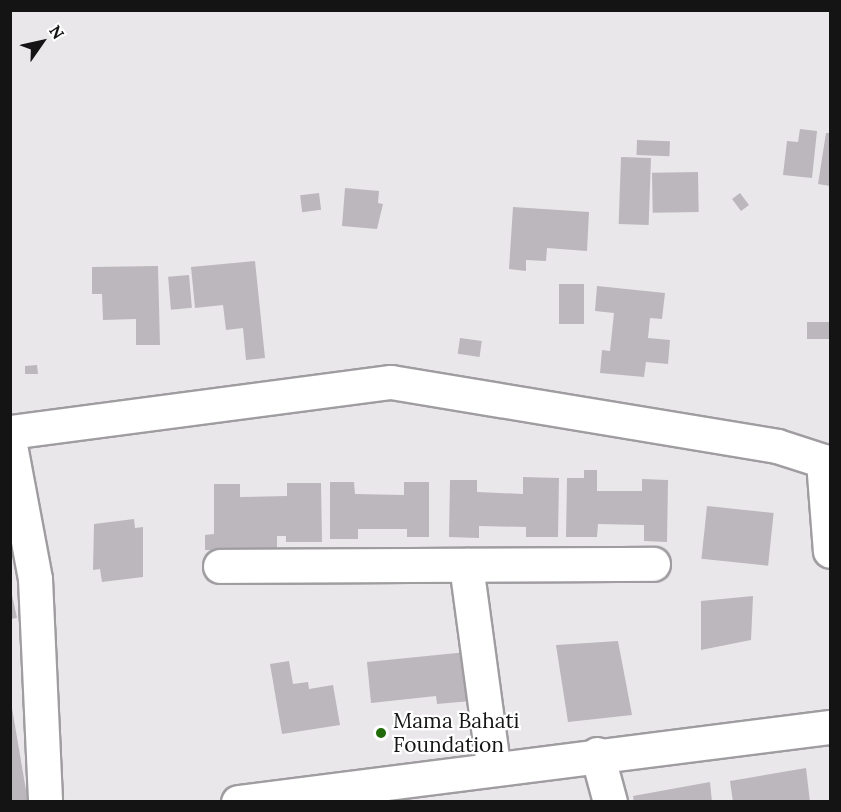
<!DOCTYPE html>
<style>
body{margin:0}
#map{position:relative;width:841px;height:812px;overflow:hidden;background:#eae7eb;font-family:Lora,serif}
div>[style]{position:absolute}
.building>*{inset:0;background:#bbb7bc;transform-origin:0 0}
.roads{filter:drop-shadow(2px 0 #a09da1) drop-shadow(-2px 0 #a09da1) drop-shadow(0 2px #a09da1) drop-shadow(0 -2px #a09da1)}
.minor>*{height:33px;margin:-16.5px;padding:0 16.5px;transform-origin:16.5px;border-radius:16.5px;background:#fff}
.dots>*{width:16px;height:16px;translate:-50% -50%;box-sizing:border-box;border:3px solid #fff;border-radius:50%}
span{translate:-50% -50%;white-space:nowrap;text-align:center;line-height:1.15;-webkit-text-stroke:4.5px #fff;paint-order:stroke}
.poi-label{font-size:21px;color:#151415}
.left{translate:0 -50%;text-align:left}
.frame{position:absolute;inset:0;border:12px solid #151415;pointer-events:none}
.north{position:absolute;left:12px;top:12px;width:60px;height:60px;-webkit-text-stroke:4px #fff;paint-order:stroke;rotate:56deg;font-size:16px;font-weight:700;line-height:24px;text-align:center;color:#151415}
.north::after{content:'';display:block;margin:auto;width:21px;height:27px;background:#151415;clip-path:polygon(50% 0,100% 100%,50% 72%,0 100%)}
</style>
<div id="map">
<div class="building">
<div style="clip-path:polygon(800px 129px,817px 131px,812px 178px,783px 175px,787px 141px,798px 142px)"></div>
<div style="clip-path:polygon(826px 133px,830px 133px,830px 186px,818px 184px)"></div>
<div style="left:637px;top:140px;width:33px;height:15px;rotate:2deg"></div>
<div style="left:621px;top:157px;width:30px;height:67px;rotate:2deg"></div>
<div style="left:698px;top:172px;width:40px;height:46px;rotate:89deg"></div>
<div style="clip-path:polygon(345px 188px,379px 191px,378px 203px,383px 204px,377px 229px,342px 226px)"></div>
<div style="left:319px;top:193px;width:17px;height:19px;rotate:83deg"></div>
<div style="left:740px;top:193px;width:15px;height:10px;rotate:53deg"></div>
<div style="clip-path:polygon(513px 207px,589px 212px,587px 251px,547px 248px,546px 261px,526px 260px,526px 271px,509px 269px)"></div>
<div style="clip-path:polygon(255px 261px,265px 358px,246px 360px,243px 328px,226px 330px,223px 305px,195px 308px,191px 267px)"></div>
<div style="clip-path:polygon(158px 266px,160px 345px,136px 345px,136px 319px,103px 320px,102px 294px,92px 294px,92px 267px)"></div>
<div style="left:189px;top:275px;width:33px;height:21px;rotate:85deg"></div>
<div style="left:559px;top:284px;width:25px;height:40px"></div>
<div style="clip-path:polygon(597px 286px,665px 293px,662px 319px,650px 318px,648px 338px,670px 340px,668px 364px,646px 362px,644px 377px,600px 373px,602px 350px,610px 351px,614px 313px,595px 311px)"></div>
<div style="left:807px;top:322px;width:23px;height:17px"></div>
<div style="left:460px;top:338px;width:22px;height:16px;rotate:8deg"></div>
<div style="clip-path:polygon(37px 365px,38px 374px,25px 374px,25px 366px)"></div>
<div style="clip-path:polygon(584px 470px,597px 470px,597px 491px,642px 491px,642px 479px,668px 480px,667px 542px,644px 541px,644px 525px,598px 524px,597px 537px,566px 537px,567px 478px,584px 478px)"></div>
<div style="clip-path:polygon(523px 477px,559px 478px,558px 537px,526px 537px,526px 527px,479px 526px,479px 538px,449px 537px,450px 480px,477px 480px,477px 492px,523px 494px)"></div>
<div style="clip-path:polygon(330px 482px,354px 482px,355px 494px,404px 495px,404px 482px,429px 482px,429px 537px,407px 537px,407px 529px,358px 529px,358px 539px,330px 539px)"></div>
<div style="clip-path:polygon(287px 483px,321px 483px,322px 542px,286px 542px,286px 536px,277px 536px,277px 550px,205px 550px,205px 535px,214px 534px,214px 484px,240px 484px,240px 497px,287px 496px)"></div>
<div style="left:707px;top:506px;width:67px;height:53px;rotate:6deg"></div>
<div style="clip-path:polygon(134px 519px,135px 528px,143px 527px,143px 577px,102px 582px,100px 569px,93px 570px,94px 524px)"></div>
<div style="clip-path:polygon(10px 586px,17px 618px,10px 619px)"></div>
<div style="clip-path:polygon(753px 596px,751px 640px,701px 650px,701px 601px)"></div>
<div style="clip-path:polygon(618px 641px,632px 715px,568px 722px,556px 645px)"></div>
<div style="clip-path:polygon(467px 652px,471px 701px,437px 704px,436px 696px,371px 703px,367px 662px)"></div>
<div style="clip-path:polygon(289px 661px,293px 684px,308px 682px,309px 689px,333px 685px,340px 725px,282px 734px,270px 664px)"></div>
<div style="clip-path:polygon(10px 708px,12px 708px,28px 802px,10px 802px)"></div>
<div style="clip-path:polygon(806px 768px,810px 802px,733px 802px,730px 781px)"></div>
<div style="clip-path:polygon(710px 782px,712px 802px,634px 802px,633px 796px)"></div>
</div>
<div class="roads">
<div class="minor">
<div style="left:10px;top:432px;width:384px;rotate:-7.5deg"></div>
<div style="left:391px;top:382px;width:391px;rotate:9.4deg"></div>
<div style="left:777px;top:446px;width:56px;rotate:17.8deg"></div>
<div style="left:10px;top:445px;width:136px;rotate:79.4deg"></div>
<div style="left:35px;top:579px;width:223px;rotate:87.4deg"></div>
<div style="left:823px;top:461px;width:90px;rotate:85.6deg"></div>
<div style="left:466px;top:565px;width:203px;rotate:82.3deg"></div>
<div style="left:220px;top:566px;width:433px;rotate:-0.3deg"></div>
<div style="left:597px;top:754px;width:50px;rotate:74.8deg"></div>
<div style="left:238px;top:802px;width:597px;rotate:-7.22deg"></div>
</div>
</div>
<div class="dots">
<div style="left:381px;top:733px;background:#206a08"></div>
</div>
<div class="poi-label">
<span class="left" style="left:393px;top:733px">Mama Bahati<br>Foundation</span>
</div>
<div class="frame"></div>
<div class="north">N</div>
</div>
